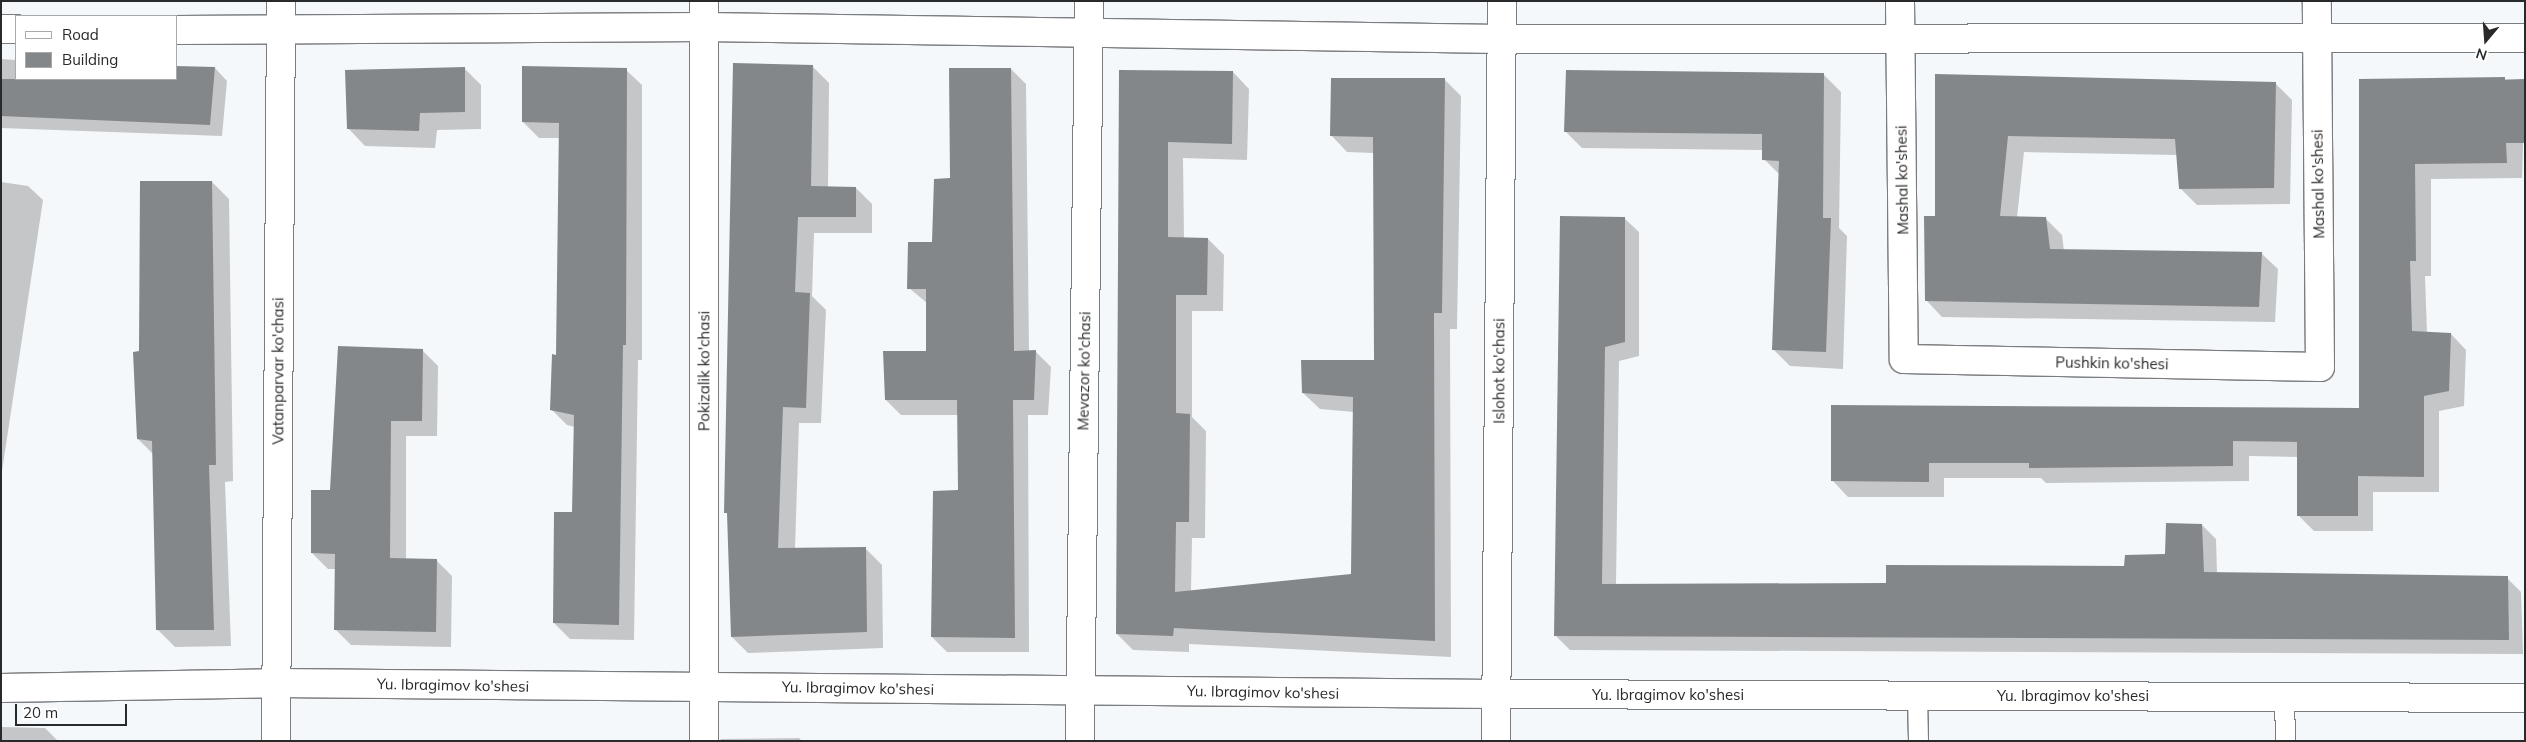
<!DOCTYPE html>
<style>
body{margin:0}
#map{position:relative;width:2526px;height:742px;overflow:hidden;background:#f5f8fb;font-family:Mulish,sans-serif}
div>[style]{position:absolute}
.shadow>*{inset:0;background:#0003}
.building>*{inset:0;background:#848789}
.roads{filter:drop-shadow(1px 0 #7a7c7f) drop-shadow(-1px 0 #7a7c7f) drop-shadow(0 1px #7a7c7f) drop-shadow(0 -1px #7a7c7f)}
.service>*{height:19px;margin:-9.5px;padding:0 9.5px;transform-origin:9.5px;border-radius:9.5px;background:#fff}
.minor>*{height:28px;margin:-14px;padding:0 14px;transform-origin:14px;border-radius:14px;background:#fff}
.tertiary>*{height:28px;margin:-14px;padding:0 14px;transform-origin:14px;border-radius:14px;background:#fff}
span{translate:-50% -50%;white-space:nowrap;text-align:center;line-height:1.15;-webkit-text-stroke:4.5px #fff;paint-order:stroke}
.street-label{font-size:15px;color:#28292a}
.frame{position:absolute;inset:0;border:2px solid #28292a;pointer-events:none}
.legend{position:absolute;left:15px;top:15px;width:162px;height:65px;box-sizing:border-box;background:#fff;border:1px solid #a9a9aa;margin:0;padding:6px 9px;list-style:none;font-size:15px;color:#28292a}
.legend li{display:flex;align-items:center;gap:10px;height:25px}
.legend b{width:25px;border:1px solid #a9a9aa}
.north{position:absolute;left:2461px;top:15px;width:50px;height:50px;-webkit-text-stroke:4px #fff;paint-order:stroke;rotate:198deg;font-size:14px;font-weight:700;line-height:20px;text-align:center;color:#28292a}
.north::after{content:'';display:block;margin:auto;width:18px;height:22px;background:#28292a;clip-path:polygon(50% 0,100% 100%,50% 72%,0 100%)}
.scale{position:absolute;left:15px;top:704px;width:112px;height:22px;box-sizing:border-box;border:2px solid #28292a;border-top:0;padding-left:6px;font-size:15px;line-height:18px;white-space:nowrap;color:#28292a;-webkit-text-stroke:4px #fff;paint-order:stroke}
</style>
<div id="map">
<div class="shadow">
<div style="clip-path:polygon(1px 59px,16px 60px,16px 79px,176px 79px,215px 68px,227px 81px,222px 136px,1px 128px)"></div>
<div style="clip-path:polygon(813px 67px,829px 83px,828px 187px,856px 188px,872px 204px,872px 233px,814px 233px,812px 296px,826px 310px,821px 423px,799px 423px,795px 549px,866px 549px,882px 565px,883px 648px,748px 653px,732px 637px,729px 515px,725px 512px)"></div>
<div style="clip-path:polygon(464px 68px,481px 85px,481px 129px,437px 130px,435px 148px,365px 146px,348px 128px)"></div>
<div style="clip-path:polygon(1011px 69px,1026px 84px,1029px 352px,1036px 352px,1051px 367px,1048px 415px,1028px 415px,1029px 652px,947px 652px,932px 637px,959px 492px,958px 415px,901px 415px,886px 400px,927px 352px,927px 303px,909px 288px,933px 243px,951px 180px)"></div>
<div style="clip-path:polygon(626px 70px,642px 85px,642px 360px,638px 360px,634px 640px,570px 639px,554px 623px,573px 514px,575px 427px,567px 425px,551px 409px,557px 356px,560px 138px,539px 138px,523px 122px)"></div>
<div style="clip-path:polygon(1121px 71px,1233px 72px,1249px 89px,1247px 160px,1183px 158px,1184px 239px,1208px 239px,1224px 255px,1223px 311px,1192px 311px,1192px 417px,1206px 431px,1205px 538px,1192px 538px,1191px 592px,1352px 575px,1354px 412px,1320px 409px,1303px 393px,1375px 361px,1374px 153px,1347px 152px,1331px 135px,1445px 80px,1461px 96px,1457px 329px,1450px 329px,1451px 657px,1189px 644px,1189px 652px,1133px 650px,1117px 634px)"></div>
<div style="clip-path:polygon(1824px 75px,1841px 92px,1839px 228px,1847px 236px,1843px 369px,1790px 366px,1773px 349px,1780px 175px,1764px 159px,1763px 150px,1582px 148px,1565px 131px)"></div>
<div style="clip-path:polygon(1936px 75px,2276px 84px,2292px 100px,2290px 204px,2197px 205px,2180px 188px,2177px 155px,2024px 152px,2017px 218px,2045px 218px,2062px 235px,2064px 251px,2261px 253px,2278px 269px,2275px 322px,1942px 317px,1926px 300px,1936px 217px)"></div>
<div style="clip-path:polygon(2525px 79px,2522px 178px,2431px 179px,2431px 276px,2425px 276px,2427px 333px,2451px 334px,2466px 350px,2464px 406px,2439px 411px,2439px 492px,2373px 492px,2373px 531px,2314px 531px,2298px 515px,2298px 457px,2249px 456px,2249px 481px,2046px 483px,2041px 478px,1944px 478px,1944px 497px,1848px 497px,1833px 481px,1832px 406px,2360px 409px,2360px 80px)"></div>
<div style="clip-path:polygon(1px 182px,28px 186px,43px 200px,2px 471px)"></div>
<div style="clip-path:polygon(212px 182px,229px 199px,233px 481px,225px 482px,231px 646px,175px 647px,158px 630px,154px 455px,138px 439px,140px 353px)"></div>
<div style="clip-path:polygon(1624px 218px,1639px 232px,1639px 356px,1619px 361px,1616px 585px,1887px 585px,2126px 567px,2166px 556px,2202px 525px,2216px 539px,2217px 573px,2507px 578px,2521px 592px,2523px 654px,1570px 650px,1556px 636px)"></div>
<div style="clip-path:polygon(422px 350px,438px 366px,437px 436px,406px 436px,406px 559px,436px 560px,452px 576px,451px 647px,351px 645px,335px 629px,336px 569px,328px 569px,312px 553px)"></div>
<div style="clip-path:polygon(1px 727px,45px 728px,58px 741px,1px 741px)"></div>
<div style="clip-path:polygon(799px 738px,802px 741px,720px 741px,721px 739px)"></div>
</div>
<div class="building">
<div style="clip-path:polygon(733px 63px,813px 65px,811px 186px,856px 187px,856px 217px,798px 217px,795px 292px,810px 293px,806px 408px,783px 407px,778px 548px,866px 547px,867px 632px,731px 637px,727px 513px,724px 513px)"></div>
<div style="clip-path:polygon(176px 66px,215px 67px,210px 125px,1px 116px,1px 79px,176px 79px)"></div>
<div style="clip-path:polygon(522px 66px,627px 68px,626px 345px,623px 345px,619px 625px,553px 623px,554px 512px,572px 512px,574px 415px,550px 410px,552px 354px,556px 355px,559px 123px,522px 122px)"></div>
<div style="clip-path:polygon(465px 67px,465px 112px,420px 113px,419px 131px,347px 129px,345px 70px)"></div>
<div style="clip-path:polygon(949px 68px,1011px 68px,1014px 351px,1036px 350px,1034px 400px,1013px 400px,1015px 638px,931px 637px,933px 491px,958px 490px,957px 400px,885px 400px,883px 351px,926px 351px,926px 289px,907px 289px,908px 242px,932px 242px,934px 179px,950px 178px)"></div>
<div style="clip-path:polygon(1119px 70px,1233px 71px,1232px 144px,1168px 142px,1168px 237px,1208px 238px,1207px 295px,1176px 295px,1176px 413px,1190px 414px,1189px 522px,1176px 522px,1175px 592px,1351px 574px,1353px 397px,1302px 393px,1301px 360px,1374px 360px,1373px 137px,1330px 136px,1331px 78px,1445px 78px,1442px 313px,1434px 313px,1435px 641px,1174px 628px,1173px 636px,1116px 634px)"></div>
<div style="clip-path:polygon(1566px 70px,1824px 73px,1823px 218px,1831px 218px,1826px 352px,1772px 350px,1779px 161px,1762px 160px,1762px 134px,1564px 132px)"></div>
<div style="clip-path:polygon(1935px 74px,2276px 82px,2274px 188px,2179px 189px,2175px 139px,2008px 136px,2000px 216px,2046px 217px,2050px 249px,2262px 252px,2259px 307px,1925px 301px,1924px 216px,1935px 216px)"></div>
<div style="clip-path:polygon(2505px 77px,2505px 80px,2525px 79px,2525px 143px,2506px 143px,2507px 163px,2415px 164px,2416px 261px,2410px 261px,2412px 331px,2451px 333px,2449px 391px,2424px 396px,2424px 477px,2358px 476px,2358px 516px,2297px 516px,2297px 442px,2233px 441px,2233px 466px,2029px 468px,2029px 463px,1929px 463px,1929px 482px,1831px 481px,1831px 405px,2359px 408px,2359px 79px)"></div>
<div style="clip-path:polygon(140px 181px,212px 181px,216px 465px,209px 465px,214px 630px,156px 630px,152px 441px,137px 439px,133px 352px,139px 351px)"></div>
<div style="clip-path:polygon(1560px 216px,1625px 217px,1625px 342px,1605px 347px,1602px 584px,1886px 583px,1886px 565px,2124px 566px,2125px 555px,2165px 554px,2166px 523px,2202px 524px,2204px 572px,2508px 576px,2509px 640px,1554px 636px)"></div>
<div style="clip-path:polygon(338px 346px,423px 349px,422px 421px,391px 421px,390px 558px,437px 559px,436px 632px,334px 630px,335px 554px,311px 553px,311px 490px,330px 490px)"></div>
</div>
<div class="roads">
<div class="service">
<div style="left:1917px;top:696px;width:45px;rotate:88.7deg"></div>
<div style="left:2284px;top:697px;width:44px;rotate:88.7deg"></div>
</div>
<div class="minor">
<div style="left:704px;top:1px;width:740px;rotate:90deg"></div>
<div style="left:1900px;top:1px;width:358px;rotate:89.4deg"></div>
<div style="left:1904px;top:359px;width:416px;rotate:1.1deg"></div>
<div style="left:2320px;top:367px;width:366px;rotate:-90.5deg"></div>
<div style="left:1px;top:29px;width:15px"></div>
<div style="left:176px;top:30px;width:528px;rotate:-0.33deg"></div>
<div style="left:704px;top:27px;width:797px;rotate:0.86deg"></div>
<div style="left:1501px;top:39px;width:1024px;rotate:-0.06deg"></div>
<div style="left:1px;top:688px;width:275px;rotate:-1deg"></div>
<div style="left:276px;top:683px;width:1220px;rotate:0.52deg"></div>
<div style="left:1496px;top:694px;width:1029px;rotate:0.22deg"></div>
<div style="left:1080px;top:741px;width:740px;rotate:-89.3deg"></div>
<div style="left:1496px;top:741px;width:740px;rotate:-89.54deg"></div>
</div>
<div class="tertiary">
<div style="left:276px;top:741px;width:740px;rotate:-89.61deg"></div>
</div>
</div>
<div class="street-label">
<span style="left:1902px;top:180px;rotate:-91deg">Mashal ko'shesi</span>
<span style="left:2318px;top:184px;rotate:-91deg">Mashal ko'shesi</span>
<span style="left:2112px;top:363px;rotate:1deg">Pushkin ko'shesi</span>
<span style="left:278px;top:371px;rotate:-90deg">Vatanparvar ko'chasi</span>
<span style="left:704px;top:371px;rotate:-90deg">Pokizalik ko'chasi</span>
<span style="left:1084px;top:371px;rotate:-89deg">Mevazor ko'chasi</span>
<span style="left:1499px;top:371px;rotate:-90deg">Islohot ko'chasi</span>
<span style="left:453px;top:685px;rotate:1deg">Yu. Ibragimov ko'shesi</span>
<span style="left:858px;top:688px;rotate:1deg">Yu. Ibragimov ko'shesi</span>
<span style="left:1263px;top:692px;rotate:1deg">Yu. Ibragimov ko'shesi</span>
<span style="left:1668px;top:695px">Yu. Ibragimov ko'shesi</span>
<span style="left:2073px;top:696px">Yu. Ibragimov ko'shesi</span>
</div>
<div class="frame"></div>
<ul class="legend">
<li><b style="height:6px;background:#fff"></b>Road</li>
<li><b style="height:14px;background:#848789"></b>Building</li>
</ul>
<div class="north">N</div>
<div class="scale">20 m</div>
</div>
